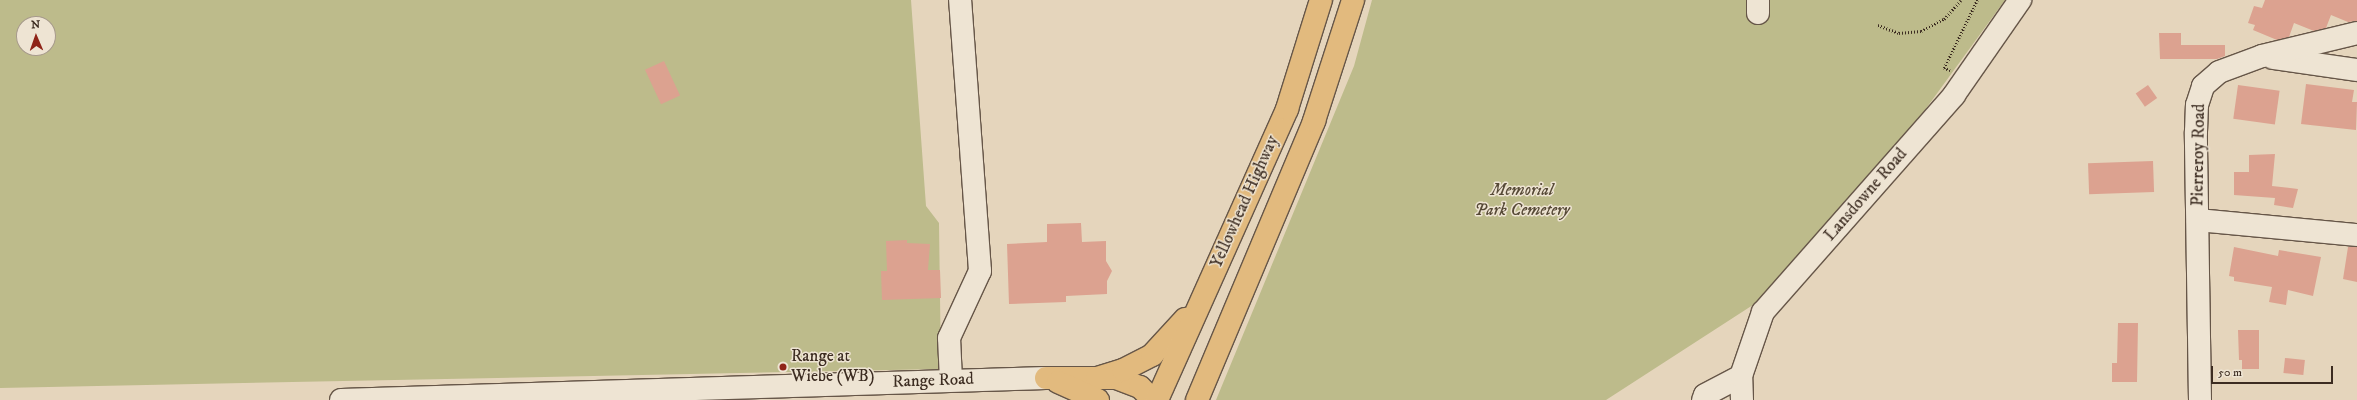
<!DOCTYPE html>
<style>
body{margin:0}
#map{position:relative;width:2357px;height:400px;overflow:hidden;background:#e5d5bc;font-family:"IM FELL DW Pica",serif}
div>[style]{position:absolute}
.green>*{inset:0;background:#bdbb8b}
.building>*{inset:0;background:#dca290;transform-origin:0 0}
.path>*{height:2.5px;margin-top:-1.25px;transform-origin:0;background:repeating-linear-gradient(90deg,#3c2c21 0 1px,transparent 0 3px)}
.roads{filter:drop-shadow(1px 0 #665648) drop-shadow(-1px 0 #665648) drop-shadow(0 1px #665648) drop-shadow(0 -1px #665648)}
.minor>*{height:22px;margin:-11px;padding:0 11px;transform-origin:11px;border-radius:11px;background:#eee4d3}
.highway>*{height:22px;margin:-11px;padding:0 11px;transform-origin:11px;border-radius:11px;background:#e2ba7e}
.dots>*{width:11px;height:11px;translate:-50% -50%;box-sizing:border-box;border:2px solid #eee4d3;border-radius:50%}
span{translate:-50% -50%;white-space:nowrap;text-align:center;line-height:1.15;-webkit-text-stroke:3px #eee4d3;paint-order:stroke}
.street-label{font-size:17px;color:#3c2c21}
.park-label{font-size:17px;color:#564936;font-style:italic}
.poi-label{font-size:17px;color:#3c2c21}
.left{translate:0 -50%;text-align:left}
.north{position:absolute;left:16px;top:16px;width:40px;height:40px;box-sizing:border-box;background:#eee4d3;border:1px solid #a79a8c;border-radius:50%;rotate:358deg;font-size:11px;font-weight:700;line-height:16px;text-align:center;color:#3c2c21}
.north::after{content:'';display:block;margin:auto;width:14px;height:18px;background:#8f2418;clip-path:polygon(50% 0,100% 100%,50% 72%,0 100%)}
.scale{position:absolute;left:2211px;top:366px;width:122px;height:18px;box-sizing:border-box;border:2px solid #3c2c21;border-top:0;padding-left:5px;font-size:12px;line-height:14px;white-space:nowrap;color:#3c2c21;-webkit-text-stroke:3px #eee4d3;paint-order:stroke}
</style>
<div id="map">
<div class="green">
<div style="clip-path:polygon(evenodd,0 0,911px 0,926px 206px,939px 223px,941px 369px,0 388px,0 0,24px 24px,48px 24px,48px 48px,24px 48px,24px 24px)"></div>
<div style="clip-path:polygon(1372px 0,2005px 0,1871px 184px,1773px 292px,1606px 400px,1216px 400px,1354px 66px)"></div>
</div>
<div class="building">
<div style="clip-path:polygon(2265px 0,2357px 0,2357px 21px,2348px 22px,2331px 15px,2326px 28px,2314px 31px,2294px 23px,2289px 37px,2277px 40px,2253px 30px,2255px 25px,2248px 23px,2254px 6px,2262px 8px)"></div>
<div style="clip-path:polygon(2159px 33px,2181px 33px,2181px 45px,2225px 45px,2225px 56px,2217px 59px,2160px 59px)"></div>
<div style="left:664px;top:61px;width:38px;height:21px;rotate:65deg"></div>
<div style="clip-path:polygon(2306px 84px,2354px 90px,2352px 102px,2357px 102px,2356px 130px,2301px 124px)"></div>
<div style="left:2148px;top:85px;width:16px;height:15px;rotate:55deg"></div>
<div style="left:2238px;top:85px;width:42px;height:34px;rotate:8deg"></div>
<div style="clip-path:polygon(2275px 154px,2272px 186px,2298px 189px,2293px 208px,2274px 205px,2275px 198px,2234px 195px,2234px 172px,2249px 172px,2249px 155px)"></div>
<div style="left:2153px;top:161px;width:31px;height:65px;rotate:88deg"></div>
<div style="clip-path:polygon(1081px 223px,1082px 242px,1106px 241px,1106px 261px,1112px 271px,1107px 281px,1107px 294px,1066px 296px,1066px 302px,1009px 304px,1007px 244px,1047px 242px,1047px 224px)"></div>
<div style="clip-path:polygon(907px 240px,907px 243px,930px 244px,928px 270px,940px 270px,941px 298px,882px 300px,881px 271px,887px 271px,886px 241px)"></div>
<div style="clip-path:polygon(2234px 247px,2278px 256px,2279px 250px,2321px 257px,2313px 296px,2288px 290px,2286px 305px,2269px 302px,2272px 287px,2234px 281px,2234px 277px,2229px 276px)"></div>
<div style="clip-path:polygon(2348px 247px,2357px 247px,2357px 282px,2343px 279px)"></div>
<div style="clip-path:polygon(2118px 323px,2138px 323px,2137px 382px,2112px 382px,2112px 363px,2117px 363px)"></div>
<div style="clip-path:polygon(2238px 330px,2259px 330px,2259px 369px,2242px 369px,2242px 360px,2239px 360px)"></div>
<div style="left:2285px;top:358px;width:20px;height:15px;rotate:6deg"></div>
</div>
<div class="path">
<div style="left:1878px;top:25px;width:22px;rotate:21deg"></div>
<div style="left:1899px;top:33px;width:22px;rotate:-5deg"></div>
<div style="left:1921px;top:31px;width:26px;rotate:-28deg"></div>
<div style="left:1944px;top:19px;width:25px;rotate:-48deg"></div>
<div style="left:1950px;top:71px;width:7px;rotate:-153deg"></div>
<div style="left:1944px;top:68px;width:76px;rotate:-64.1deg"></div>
</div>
<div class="roads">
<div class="minor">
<div style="left:1758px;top:0;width:13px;rotate:90deg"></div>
<div style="left:2273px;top:58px;width:85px;rotate:8.1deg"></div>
<div style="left:2198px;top:220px;width:160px;rotate:5.4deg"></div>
<div style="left:951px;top:380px;width:42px;rotate:-92.7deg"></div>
<div style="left:949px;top:338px;width:74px;rotate:-65.2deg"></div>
<div style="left:980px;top:271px;width:272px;rotate:-94.2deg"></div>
<div style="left:341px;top:400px;width:705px;rotate:-1.79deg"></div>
<div style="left:1703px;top:400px;width:5px;rotate:-68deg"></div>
<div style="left:1705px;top:395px;width:41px;rotate:-27.8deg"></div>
<div style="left:1742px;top:400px;width:24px;rotate:-92deg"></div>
<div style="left:1741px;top:376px;width:68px;rotate:-71deg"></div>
<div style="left:1763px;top:312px;width:289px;rotate:-48.6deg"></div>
<div style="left:1954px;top:95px;width:116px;rotate:-55.2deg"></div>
<div style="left:2200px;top:400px;width:268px;rotate:-90.9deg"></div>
<div style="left:2196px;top:132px;width:27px;rotate:-88deg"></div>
<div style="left:2197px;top:105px;width:20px;rotate:-72deg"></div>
<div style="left:2203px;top:86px;width:21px;rotate:-41deg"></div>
<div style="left:2219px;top:72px;width:46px;rotate:-20.4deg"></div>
<div style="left:2262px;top:56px;width:98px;rotate:-13.6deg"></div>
</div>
<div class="highway">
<div style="left:1046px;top:378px;width:70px"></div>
<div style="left:1116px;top:378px;width:26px;rotate:21deg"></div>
<div style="left:1140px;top:387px;width:18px;rotate:45deg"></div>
<div style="left:1097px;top:378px;width:27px;rotate:-17deg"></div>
<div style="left:1123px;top:370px;width:33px;rotate:-27deg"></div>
<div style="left:1152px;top:355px;width:49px;rotate:-47.5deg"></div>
<div style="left:1058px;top:382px;width:44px;rotate:24.2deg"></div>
<div style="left:1157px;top:400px;width:319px;rotate:-65.9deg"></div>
<div style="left:1287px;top:109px;width:114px;rotate:-72.7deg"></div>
<div style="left:1197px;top:400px;width:303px;rotate:-67.2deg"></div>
<div style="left:1314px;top:121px;width:127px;rotate:-72.1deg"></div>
</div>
</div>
<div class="dots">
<div style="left:783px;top:367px;background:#8f2418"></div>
</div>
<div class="street-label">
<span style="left:2199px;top:155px;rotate:-89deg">Pierreroy Road</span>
<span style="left:1866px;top:195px;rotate:-49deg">Lansdowne Road</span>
<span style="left:1245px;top:202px;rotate:-66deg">Yellowhead Highway</span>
<span style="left:933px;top:381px;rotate:-2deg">Range Road</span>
</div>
<div class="park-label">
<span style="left:1522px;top:201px">Memorial<br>Park Cemetery</span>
</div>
<div class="poi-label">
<span class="left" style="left:791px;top:367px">Range at<br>Wiebe (WB)</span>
</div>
<div class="north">N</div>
<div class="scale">50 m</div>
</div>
